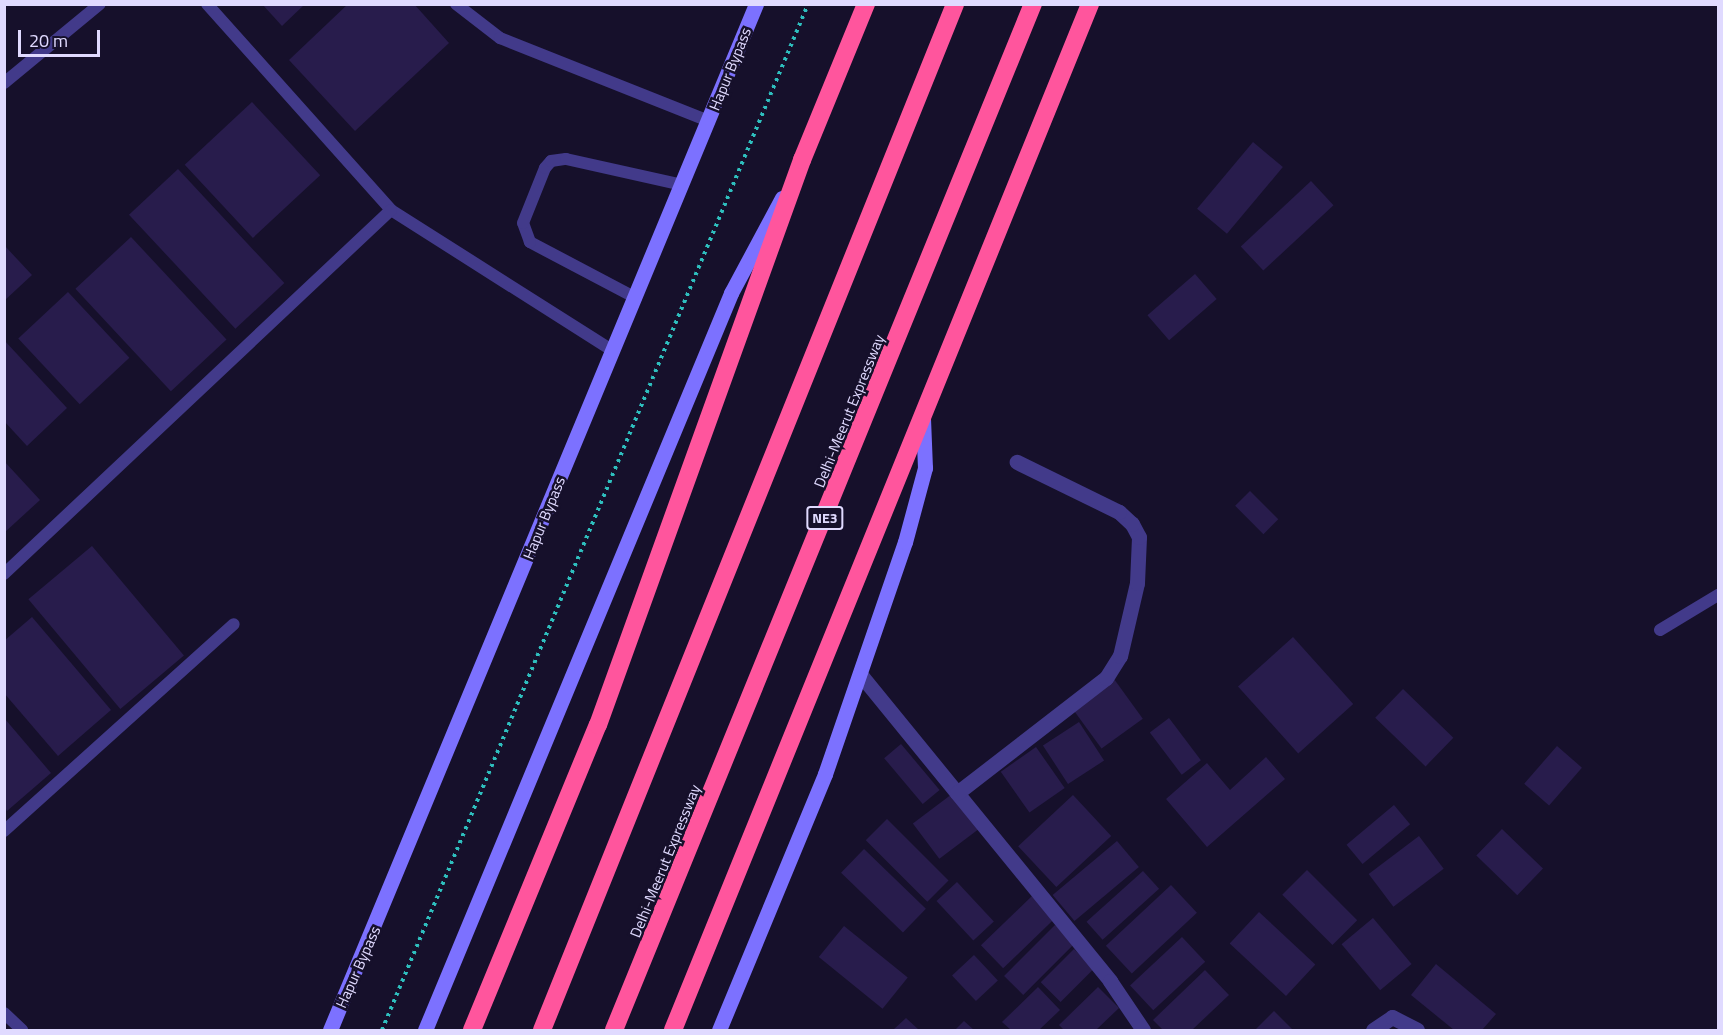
<!DOCTYPE html>
<style>
body{margin:0}
#map{position:relative;width:1723px;height:1035px;overflow:hidden;background:#16102b;font-family:"Titillium Web",sans-serif}
div>[style]{position:absolute}
.building>*{inset:0;background:#281c4c;transform-origin:0 0}
.path>*{height:4px;margin-top:-2px;transform-origin:0;background:repeating-linear-gradient(90deg,#2ebfbe 0 3px,transparent 0 7.5px)}
.lane>*{height:12px;margin:-6px;padding:0 6px;transform-origin:6px;border-radius:6px;background:#423a8a}
.street>*{height:15px;margin:-7.5px;padding:0 7.5px;transform-origin:7.5px;border-radius:7.5px;background:#423a8a}
.secondary>*{height:15px;margin:-7.5px;padding:0 7.5px;transform-origin:7.5px;border-radius:7.5px;background:#7c71ff}
.highway>*{height:18px;margin:-9px;padding:0 9px;transform-origin:9px;border-radius:9px;background:#ff559d}
span{translate:-50% -50%;white-space:nowrap;text-align:center;line-height:1.15;-webkit-text-stroke:5px #16102b;paint-order:stroke}
.shield-label span{padding:2px 4px;background:#16102b;border:2px solid;border-radius:4px;-webkit-text-stroke-width:0}
.shield-label{font-size:14px;color:#e0daff;font-weight:700}
.street-label{font-size:15px;color:#e0daff}
.frame{position:absolute;inset:0;border:6px solid #e0daff;pointer-events:none}
.scale{position:absolute;left:18px;top:30px;width:82px;height:27px;box-sizing:border-box;border:3px solid #e0daff;border-top:0;padding-left:8px;font-size:18px;line-height:21px;white-space:nowrap;color:#e0daff;-webkit-text-stroke:4px #16102b;paint-order:stroke}
</style>
<div id="map">
<div class="building">
<div style="clip-path:polygon(262px 4px,305px 4px,282px 26px)"></div>
<div style="clip-path:polygon(348px 4px,414px 4px,449px 43px,355px 131px,289px 60px)"></div>
<div style="left:252px;top:102px;width:100px;height:92px;rotate:47deg"></div>
<div style="left:1253px;top:142px;width:39px;height:87px;rotate:40deg"></div>
<div style="left:178px;top:169px;width:156px;height:67px;rotate:47deg"></div>
<div style="left:1311px;top:181px;width:33px;height:96px;rotate:47deg"></div>
<div style="left:131px;top:237px;width:140px;height:76px;rotate:47deg"></div>
<div style="clip-path:polygon(4px 245px,32px 275px,4px 301px)"></div>
<div style="left:1195px;top:274px;width:33px;height:63px;rotate:49deg"></div>
<div style="left:68px;top:292px;width:90px;height:68px;rotate:47deg"></div>
<div style="clip-path:polygon(4px 340px,67px 408px,27px 446px,4px 421px)"></div>
<div style="clip-path:polygon(4px 461px,40px 500px,4px 533px)"></div>
<div style="left:1250px;top:491px;width:40px;height:21px;rotate:45deg"></div>
<div style="left:92px;top:546px;width:143px;height:83px;rotate:50deg"></div>
<div style="clip-path:polygon(32px 617px,111px 710px,58px 756px,4px 693px,4px 641px)"></div>
<div style="left:1293px;top:637px;width:90px;height:74px;rotate:48deg"></div>
<div style="left:1114px;top:679px;width:49px;height:51px;rotate:54deg"></div>
<div style="left:1403px;top:689px;width:70px;height:40px;rotate:44deg"></div>
<div style="left:1169px;top:718px;width:53px;height:24px;rotate:53deg"></div>
<div style="clip-path:polygon(5px 719px,51px 773px,7px 811px,5px 807px)"></div>
<div style="left:1079px;top:722px;width:46px;height:43px;rotate:57deg"></div>
<div style="left:901px;top:744px;width:60px;height:22px;rotate:50deg"></div>
<div style="left:1557px;top:746px;width:33px;height:50px;rotate:41deg"></div>
<div style="left:1036px;top:747px;width:50px;height:43px;rotate:55deg"></div>
<div style="clip-path:polygon(1266px 757px,1285px 779px,1207px 847px,1166px 799px,1207px 763px,1230px 790px)"></div>
<div style="left:952px;top:794px;width:44px;height:49px;rotate:53deg"></div>
<div style="left:1073px;top:795px;width:56px;height:75px;rotate:47deg"></div>
<div style="left:1394px;top:805px;width:25px;height:62px;rotate:50deg"></div>
<div style="left:887px;top:819px;width:87px;height:30px;rotate:45deg"></div>
<div style="left:1502px;top:829px;width:57px;height:37px;rotate:44deg"></div>
<div style="left:1419px;top:836px;width:41px;height:63px;rotate:53deg"></div>
<div style="left:1117px;top:841px;width:34px;height:84px;rotate:50deg"></div>
<div style="left:864px;top:849px;width:86px;height:33px;rotate:44deg"></div>
<div style="left:1307px;top:870px;width:71px;height:35px;rotate:45deg"></div>
<div style="left:1143px;top:871px;width:24px;height:76px;rotate:48deg"></div>
<div style="left:957px;top:882px;width:54px;height:28px;rotate:47deg"></div>
<div style="left:1171px;top:885px;width:38px;height:89px;rotate:47deg"></div>
<div style="left:1032px;top:896px;width:32px;height:71px;rotate:46deg"></div>
<div style="left:1259px;top:912px;width:77px;height:43px;rotate:43deg"></div>
<div style="left:1373px;top:918px;width:60px;height:41px;rotate:50deg"></div>
<div style="left:1055px;top:925px;width:27px;height:72px;rotate:45deg"></div>
<div style="left:844px;top:926px;width:82px;height:40px;rotate:39deg"></div>
<div style="left:1182px;top:937px;width:34px;height:71px;rotate:47deg"></div>
<div style="left:1074px;top:949px;width:28px;height:47px;rotate:45deg"></div>
<div style="left:974px;top:955px;width:35px;height:30px;rotate:47deg"></div>
<div style="clip-path:polygon(1436px 964px,1496px 1014px,1482px 1030px,1454px 1030px,1411px 995px)"></div>
<div style="clip-path:polygon(1205px 970px,1229px 995px,1192px 1030px,1163px 1030px,1153px 1020px)"></div>
<div style="clip-path:polygon(1038px 987px,1060px 1010px,1039px 1030px,1011px 1030px,1002px 1022px)"></div>
<div style="clip-path:polygon(1098px 987px,1119px 1008px,1096px 1030px,1064px 1030px,1059px 1025px)"></div>
<div style="clip-path:polygon(1274px 1011px,1293px 1030px,1255px 1030px)"></div>
<div style="clip-path:polygon(906px 1018px,919px 1030px,893px 1030px)"></div>
<div style="clip-path:polygon(964px 1021px,974px 1030px,955px 1030px)"></div>
</div>
<div class="path">
<div style="left:382px;top:1030px;width:1111px;rotate:-67.45deg"></div>
</div>
<div class="lane">
<div style="left:207px;top:4px;width:276px;rotate:48.2deg"></div>
<div style="left:391px;top:210px;width:262px;rotate:32.4deg"></div>
<div style="left:456px;top:4px;width:56px;rotate:37.7deg"></div>
<div style="left:500px;top:38px;width:225px;rotate:21.7deg"></div>
<div style="left:4px;top:83px;width:124px;rotate:-39.5deg"></div>
<div style="left:636px;top:298px;width:120px;rotate:-152.2deg"></div>
<div style="left:530px;top:242px;width:20px;rotate:-110deg"></div>
<div style="left:523px;top:223px;width:59px;rotate:-68.2deg"></div>
<div style="left:545px;top:168px;width:9px;rotate:-49deg"></div>
<div style="left:551px;top:161px;width:15px;rotate:-8deg"></div>
<div style="left:566px;top:159px;width:119px;rotate:12.6deg"></div>
<div style="left:4px;top:574px;width:531px;rotate:-43.25deg"></div>
<div style="left:1660px;top:630px;width:68px;rotate:-31.1deg"></div>
<div style="left:4px;top:831px;width:309px;rotate:-42deg"></div>
<div style="left:4px;top:1013px;width:25px;rotate:43deg"></div>
</div>
<div class="street">
<div style="left:860px;top:674px;width:396px;rotate:50.8deg"></div>
<div style="left:1110px;top:981px;width:59px;rotate:56deg"></div>
<div style="left:957px;top:793px;width:188px;rotate:-37.7deg"></div>
<div style="left:1106px;top:678px;width:26px;rotate:-58deg"></div>
<div style="left:1120px;top:656px;width:75px;rotate:-76.9deg"></div>
<div style="left:1137px;top:583px;width:46px;rotate:-87.5deg"></div>
<div style="left:1139px;top:537px;width:15px;rotate:-118deg"></div>
<div style="left:1132px;top:524px;width:18px;rotate:-137deg"></div>
<div style="left:1119px;top:512px;width:114px;rotate:-153.9deg"></div>
<div style="left:1373px;top:1030px;width:23px;rotate:-34deg"></div>
<div style="left:1392px;top:1017px;width:28px;rotate:27deg"></div>
</div>
<div class="secondary">
<div style="left:330px;top:1030px;width:1111px;rotate:-67.45deg"></div>
<div style="left:425px;top:1030px;width:798px;rotate:-67.45deg"></div>
<div style="left:731px;top:293px;width:108px;rotate:-61.8deg"></div>
<div style="left:719px;top:1030px;width:277px;rotate:-67.5deg"></div>
<div style="left:825px;top:774px;width:245px;rotate:-71deg"></div>
<div style="left:905px;top:542px;width:77px;rotate:-74.9deg"></div>
<div style="left:925px;top:468px;width:50px;rotate:-92.3deg"></div>
</div>
<div class="highway">
<div style="left:472px;top:1030px;width:330px;rotate:-67.6deg"></div>
<div style="left:598px;top:725px;width:601px;rotate:-70.15deg"></div>
<div style="left:802px;top:160px;width:169px;rotate:-67.7deg"></div>
<div style="left:542px;top:1030px;width:1106px;rotate:-68.07deg"></div>
<div style="left:614px;top:1030px;width:1108px;rotate:-67.79deg"></div>
<div style="left:673px;top:1030px;width:1108px;rotate:-67.88deg"></div>
</div>
<div class="shield-label">
<span style="left:825px;top:518px">NE3</span>
</div>
<div class="street-label">
<span style="left:730px;top:69px;rotate:-68deg">Hapur Bypass</span>
<span style="left:849px;top:411px;rotate:-68deg">Delhi-Meerut Expressway</span>
<span style="left:544px;top:518px;rotate:-68deg">Hapur Bypass</span>
<span style="left:665px;top:861px;rotate:-68deg">Delhi-Meerut Expressway</span>
<span style="left:358px;top:967px;rotate:-66deg">Hapur Bypass</span>
</div>
<div class="frame"></div>
<div class="scale">20 m</div>
</div>
